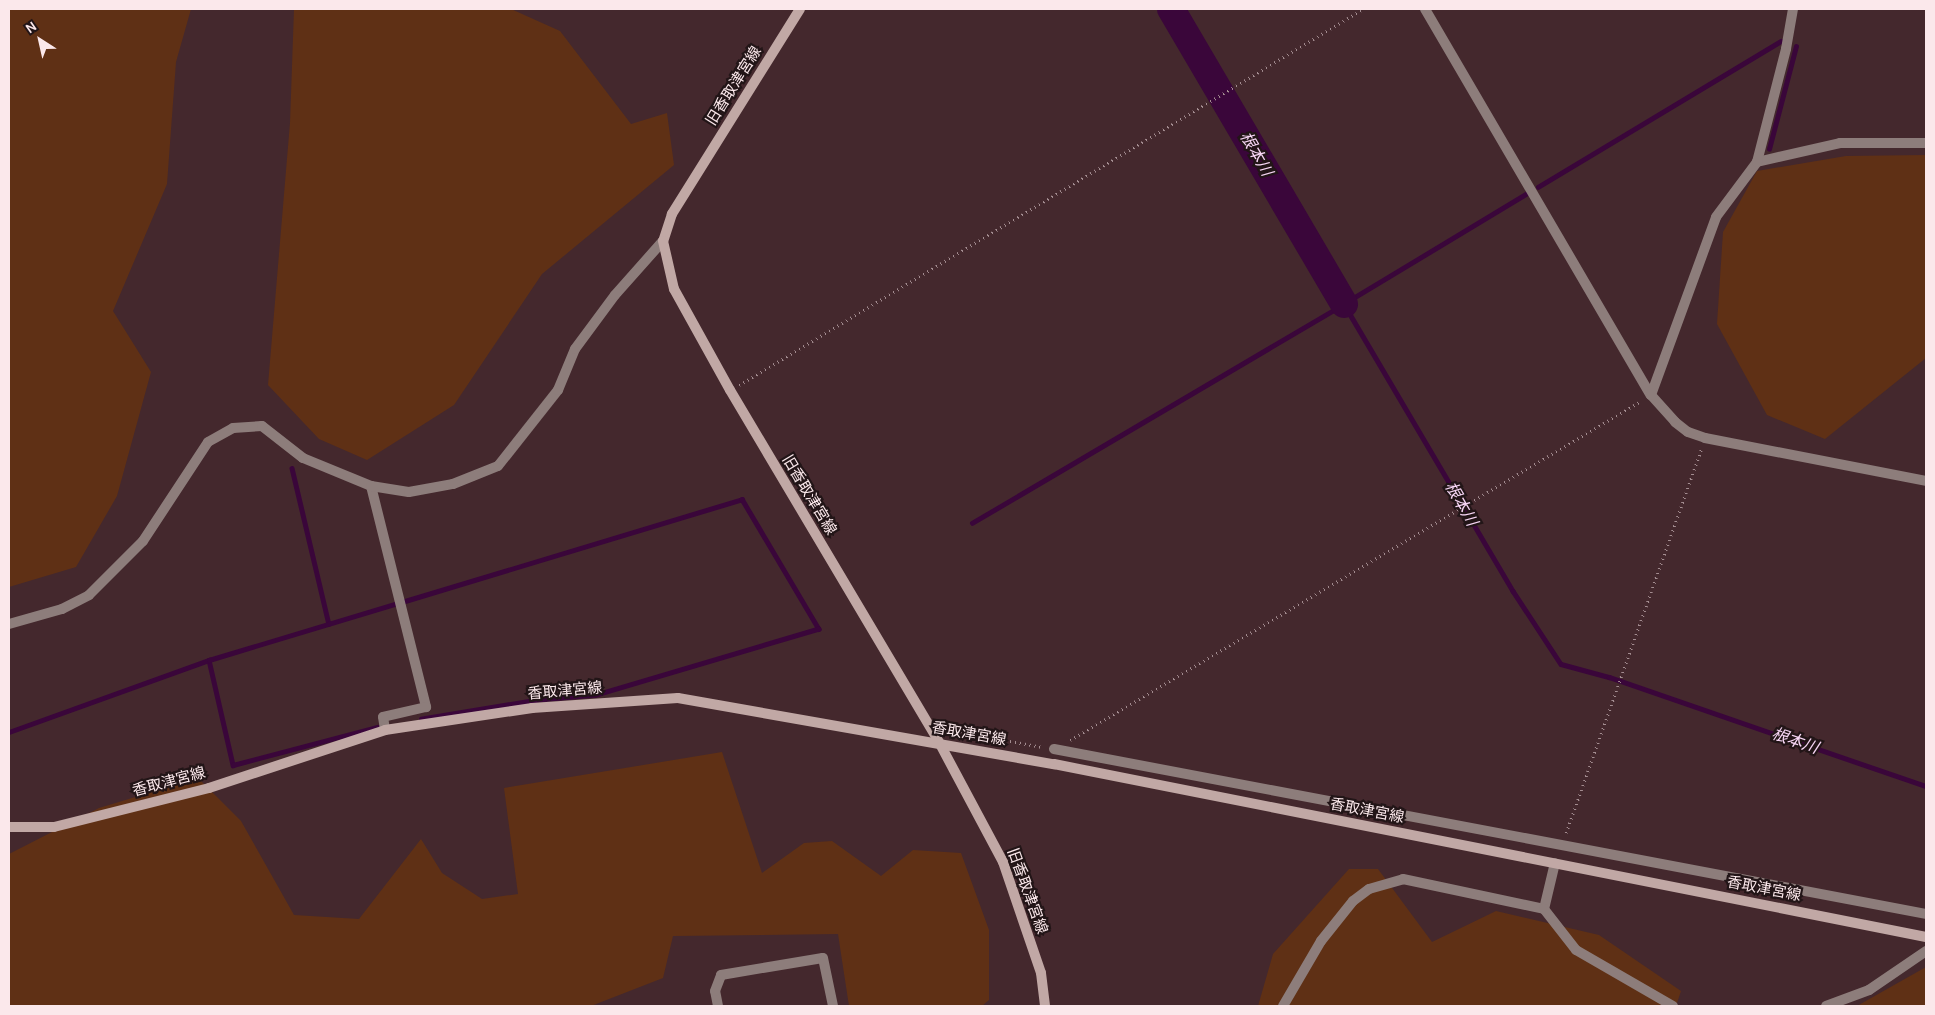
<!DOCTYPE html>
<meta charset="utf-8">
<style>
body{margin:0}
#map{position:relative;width:1935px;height:1015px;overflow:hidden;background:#44282d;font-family:Karla,"Noto Sans JP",sans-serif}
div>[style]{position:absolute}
.green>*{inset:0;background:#5f3015}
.stream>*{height:4.5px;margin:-2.25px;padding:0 2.25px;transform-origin:2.25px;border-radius:2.25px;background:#3a063a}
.river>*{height:28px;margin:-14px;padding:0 14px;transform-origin:14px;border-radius:14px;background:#3a063a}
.path>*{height:2.5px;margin-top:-1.25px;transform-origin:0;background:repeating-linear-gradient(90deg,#a38c90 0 1px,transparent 0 5px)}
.street>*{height:10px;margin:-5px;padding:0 5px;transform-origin:5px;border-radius:5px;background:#8d7d7b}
.secondary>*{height:10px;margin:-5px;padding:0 5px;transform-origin:5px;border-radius:5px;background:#c1a8a5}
span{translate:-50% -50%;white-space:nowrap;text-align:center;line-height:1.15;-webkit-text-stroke:4.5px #221517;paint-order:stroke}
.street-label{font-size:15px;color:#fbe8eb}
.water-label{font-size:16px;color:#f8d7f6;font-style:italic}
.frame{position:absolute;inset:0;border:10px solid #fbe8eb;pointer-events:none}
.north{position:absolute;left:15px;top:15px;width:50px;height:50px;-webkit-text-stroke:4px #221517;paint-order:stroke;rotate:325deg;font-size:14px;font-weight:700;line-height:20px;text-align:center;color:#fbe8eb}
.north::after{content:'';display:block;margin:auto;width:18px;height:22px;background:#fbe8eb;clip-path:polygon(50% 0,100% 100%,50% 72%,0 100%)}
</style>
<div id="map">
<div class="green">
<div style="clip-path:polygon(9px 9px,191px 9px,176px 62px,167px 184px,113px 311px,151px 372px,117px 496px,76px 567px,9px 587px)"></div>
<div style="clip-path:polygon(294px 9px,511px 9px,560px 31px,631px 124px,667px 113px,674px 165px,542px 274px,454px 405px,367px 460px,319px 439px,268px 385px,290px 123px)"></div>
<div style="clip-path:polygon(1926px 155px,1926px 358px,1825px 439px,1767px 415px,1717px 324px,1723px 232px,1757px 171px,1846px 156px)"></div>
<div style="clip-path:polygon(722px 752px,762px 873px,804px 843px,832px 841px,881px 876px,913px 850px,961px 853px,989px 930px,989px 1000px,982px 1006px,849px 1006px,838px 934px,673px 936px,663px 978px,591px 1006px,9px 1006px,9px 854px,99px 808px,198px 778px,241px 821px,294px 915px,359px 919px,421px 839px,442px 873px,482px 899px,518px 894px,504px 788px)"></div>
<div style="clip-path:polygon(1349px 869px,1378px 869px,1432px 942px,1496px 911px,1599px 935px,1681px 991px,1676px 1006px,1258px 1006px,1273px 954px)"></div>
<div style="clip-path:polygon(1926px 967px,1926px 1006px,1857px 1006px)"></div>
</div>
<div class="stream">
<div style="left:1769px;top:149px;width:106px;rotate:-75.3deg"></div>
<div style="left:1538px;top:187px;width:283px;rotate:-31deg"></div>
<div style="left:1355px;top:297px;width:200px;rotate:-31.1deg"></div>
<div style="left:1344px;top:304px;width:333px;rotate:59.5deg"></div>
<div style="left:1513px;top:591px;width:87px;rotate:56.7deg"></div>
<div style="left:1561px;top:664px;width:50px;rotate:15.2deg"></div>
<div style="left:1609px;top:677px;width:335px;rotate:19deg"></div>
<div style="left:292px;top:468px;width:160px;rotate:76.7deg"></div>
<div style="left:972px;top:523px;width:422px;rotate:-30.5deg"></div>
<div style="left:405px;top:601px;width:352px;rotate:-16.8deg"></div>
<div style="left:742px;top:499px;width:151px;rotate:59.4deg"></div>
<div style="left:819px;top:629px;width:233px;rotate:163.5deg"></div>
<div style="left:596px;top:695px;width:58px;rotate:175.1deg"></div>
<div style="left:538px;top:700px;width:118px;rotate:170.7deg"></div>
<div style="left:209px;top:660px;width:108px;rotate:77.1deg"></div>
<div style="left:233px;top:765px;width:149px;rotate:-14.8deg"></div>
<div style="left:9px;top:732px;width:213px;rotate:-19.8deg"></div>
<div style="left:209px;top:660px;width:193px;rotate:-16.8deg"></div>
</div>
<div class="river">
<div style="left:1171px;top:9px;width:342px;rotate:59.6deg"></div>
</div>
<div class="path">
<div style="left:739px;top:385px;width:729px;rotate:-31.07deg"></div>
<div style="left:946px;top:729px;width:98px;rotate:10.6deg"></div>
<div style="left:1070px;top:740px;width:664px;rotate:-30.7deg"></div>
<div style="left:1566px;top:833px;width:407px;rotate:-70.6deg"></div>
</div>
<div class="street">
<div style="left:1425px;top:9px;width:447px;rotate:59.7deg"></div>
<div style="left:1651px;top:395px;width:36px;rotate:48deg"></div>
<div style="left:1675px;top:422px;width:16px;rotate:38deg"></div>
<div style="left:1688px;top:432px;width:18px;rotate:19deg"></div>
<div style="left:1705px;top:438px;width:225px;rotate:11deg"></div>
<div style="left:1757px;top:162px;width:85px;rotate:-12.9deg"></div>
<div style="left:1840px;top:143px;width:86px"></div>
<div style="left:1651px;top:395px;width:189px;rotate:-69.9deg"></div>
<div style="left:1716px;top:217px;width:69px;rotate:-53.3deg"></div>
<div style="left:1757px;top:162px;width:117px;rotate:-75.6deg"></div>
<div style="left:1786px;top:49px;width:41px;rotate:-80.1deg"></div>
<div style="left:371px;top:486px;width:228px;rotate:76deg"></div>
<div style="left:426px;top:707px;width:44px;rotate:166.9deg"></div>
<div style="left:383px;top:717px;width:13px;rotate:81deg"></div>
<div style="left:9px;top:624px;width:55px;rotate:-15.8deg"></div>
<div style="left:62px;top:609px;width:30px;rotate:-27deg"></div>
<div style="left:89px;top:595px;width:76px;rotate:-45deg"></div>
<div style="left:143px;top:541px;width:118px;rotate:-56.7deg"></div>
<div style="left:208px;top:442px;width:29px;rotate:-29deg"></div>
<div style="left:233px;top:428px;width:29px;rotate:-4deg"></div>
<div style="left:262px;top:426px;width:52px;rotate:38deg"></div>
<div style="left:303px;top:458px;width:74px;rotate:22.4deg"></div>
<div style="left:371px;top:486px;width:38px;rotate:9deg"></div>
<div style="left:409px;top:492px;width:45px;rotate:-10.3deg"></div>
<div style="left:453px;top:484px;width:48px;rotate:-21.8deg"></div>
<div style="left:498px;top:466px;width:97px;rotate:-51.7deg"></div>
<div style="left:558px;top:390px;width:44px;rotate:-67.5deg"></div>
<div style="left:575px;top:349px;width:67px;rotate:-53.5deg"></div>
<div style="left:615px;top:295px;width:72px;rotate:-48.4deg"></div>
<div style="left:1054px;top:749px;width:887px;rotate:10.71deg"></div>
<div style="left:1544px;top:909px;width:47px;rotate:-76.6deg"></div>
<div style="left:718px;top:1006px;width:15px;rotate:-101deg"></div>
<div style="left:715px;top:991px;width:17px;rotate:-69deg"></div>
<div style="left:721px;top:975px;width:103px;rotate:-9.5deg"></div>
<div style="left:823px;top:958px;width:49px;rotate:78.2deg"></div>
<div style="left:1283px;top:1006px;width:75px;rotate:-59.7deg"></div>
<div style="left:1321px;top:941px;width:51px;rotate:-51.3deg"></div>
<div style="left:1353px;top:901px;width:20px;rotate:-37deg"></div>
<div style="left:1369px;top:889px;width:35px;rotate:-16deg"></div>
<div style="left:1403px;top:879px;width:144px;rotate:12deg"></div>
<div style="left:1544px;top:909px;width:52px;rotate:52deg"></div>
<div style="left:1576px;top:950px;width:112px;rotate:30deg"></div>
<div style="left:1826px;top:1006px;width:46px;rotate:-20.4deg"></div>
<div style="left:1869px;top:990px;width:69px;rotate:-34.4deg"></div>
</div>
<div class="secondary">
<div style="left:800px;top:9px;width:242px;rotate:122deg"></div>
<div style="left:672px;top:214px;width:28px;rotate:108deg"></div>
<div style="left:663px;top:241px;width:49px;rotate:77.1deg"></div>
<div style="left:674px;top:289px;width:115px;rotate:61deg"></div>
<div style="left:730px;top:390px;width:412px;rotate:59.3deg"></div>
<div style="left:940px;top:744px;width:134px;rotate:61.9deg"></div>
<div style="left:1003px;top:862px;width:117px;rotate:71.1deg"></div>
<div style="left:1041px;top:973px;width:33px;rotate:83deg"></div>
<div style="left:9px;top:827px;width:45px"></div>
<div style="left:54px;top:827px;width:160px;rotate:-14.1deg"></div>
<div style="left:209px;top:788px;width:185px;rotate:-18.2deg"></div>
<div style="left:385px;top:730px;width:149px;rotate:-8.5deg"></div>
<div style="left:532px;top:708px;width:146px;rotate:-3.9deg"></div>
<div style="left:678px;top:698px;width:382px;rotate:10deg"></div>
<div style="left:1054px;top:764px;width:889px;rotate:11.22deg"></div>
</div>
<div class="street-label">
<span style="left:734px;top:86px;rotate:-58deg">旧香取津宮線</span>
<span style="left:809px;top:495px;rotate:59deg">旧香取津宮線</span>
<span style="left:565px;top:691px;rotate:-5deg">香取津宮線</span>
<span style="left:969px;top:734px;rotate:10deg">香取津宮線</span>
<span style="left:169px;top:782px;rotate:-15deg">香取津宮線</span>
<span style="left:1367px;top:811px;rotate:11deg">香取津宮線</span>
<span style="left:1764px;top:889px;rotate:11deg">香取津宮線</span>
<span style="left:1027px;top:891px;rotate:70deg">旧香取津宮線</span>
</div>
<div class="water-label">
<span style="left:1256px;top:154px;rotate:60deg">根本川</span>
<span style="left:1461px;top:504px;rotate:60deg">根本川</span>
<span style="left:1795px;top:741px;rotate:19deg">根本川</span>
</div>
<div class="frame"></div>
<div class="north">N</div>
</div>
